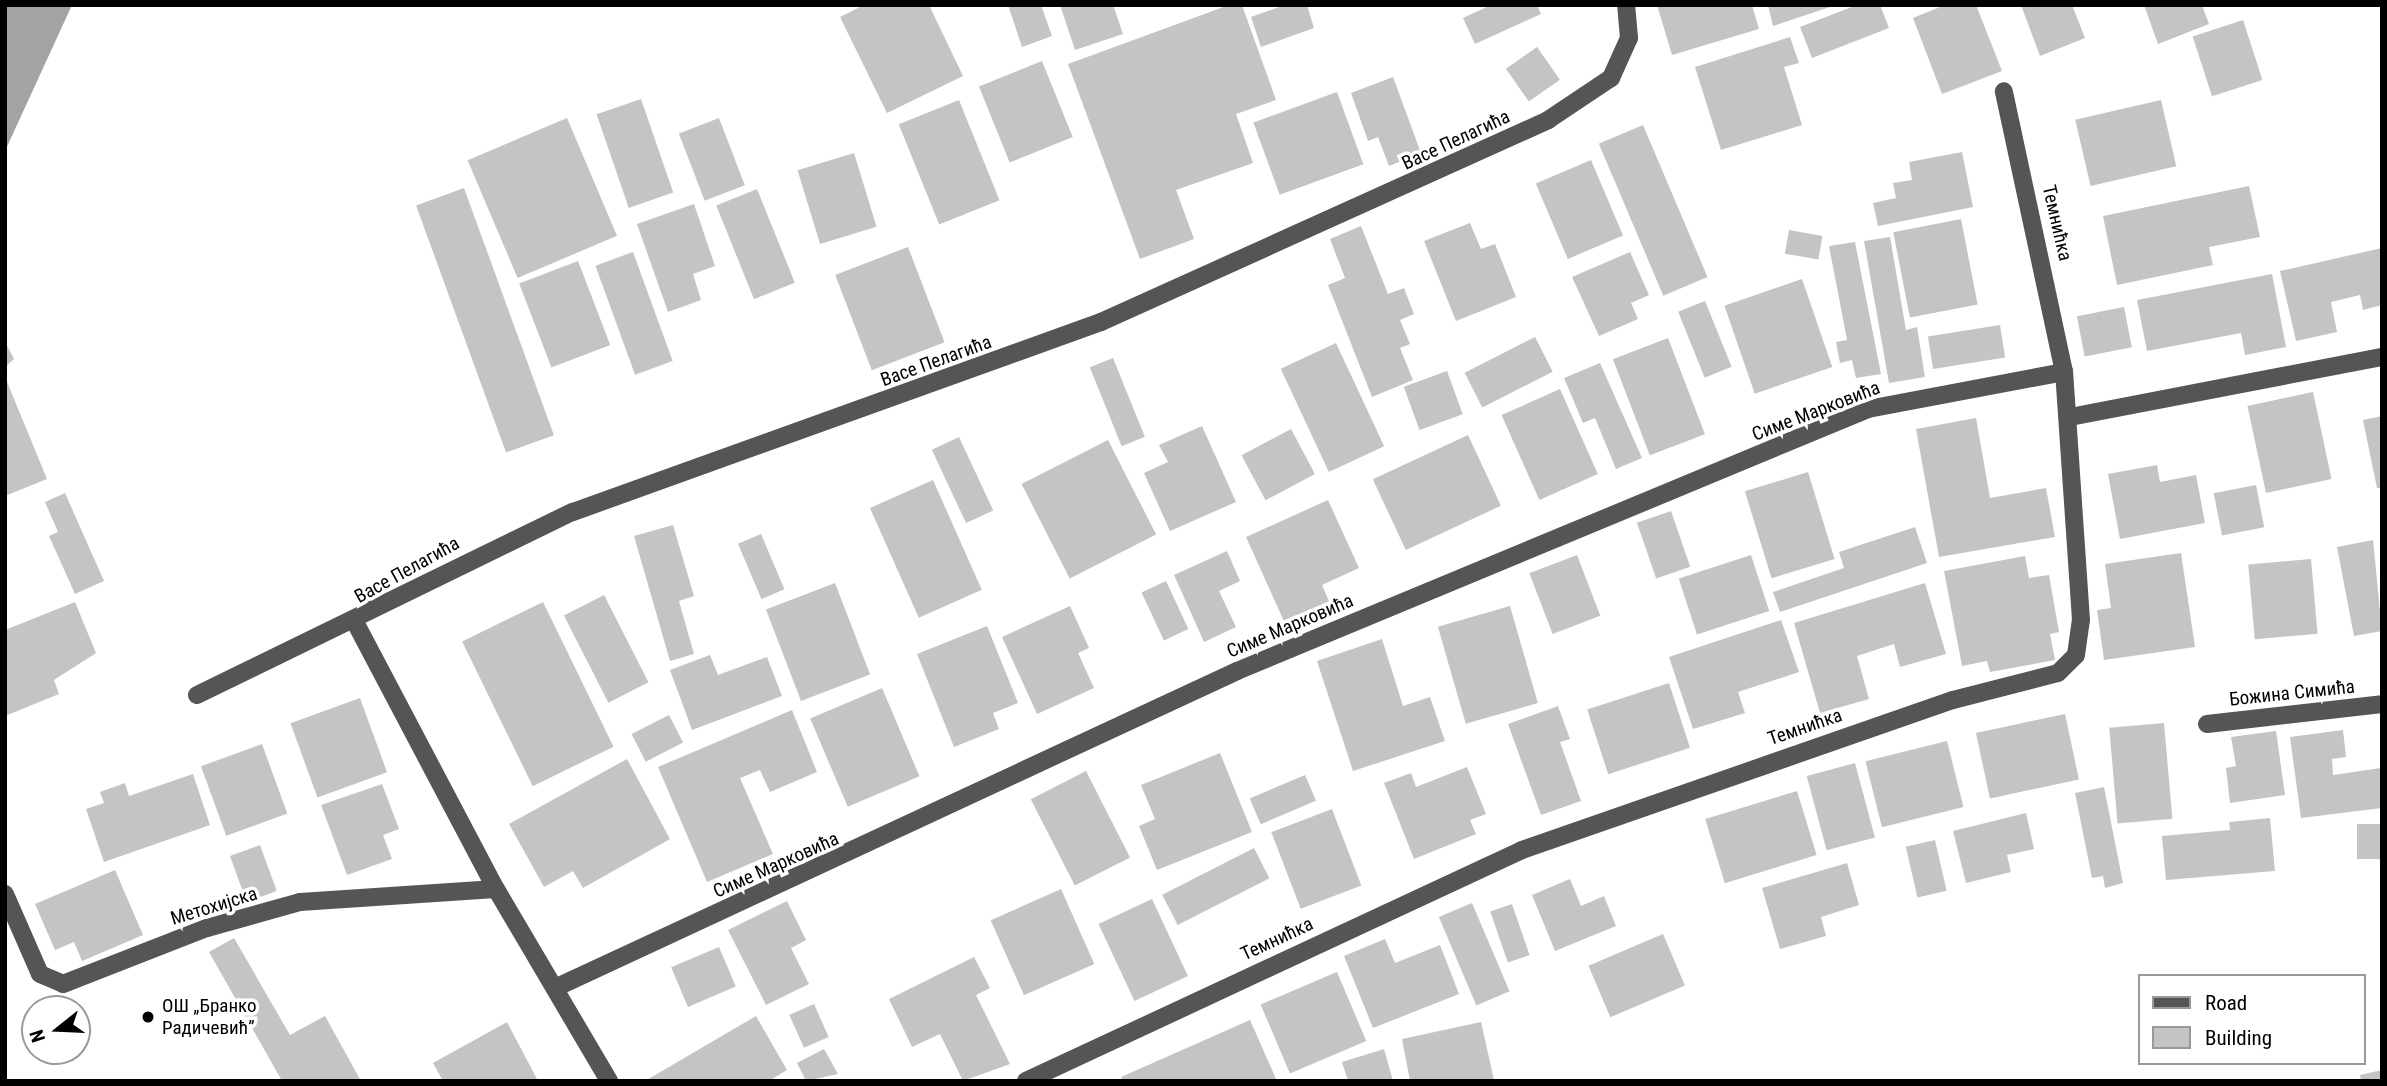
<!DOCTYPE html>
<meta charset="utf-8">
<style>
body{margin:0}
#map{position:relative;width:2387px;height:1086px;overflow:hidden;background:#fff;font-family:"Roboto Condensed",sans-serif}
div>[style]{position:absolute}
.water>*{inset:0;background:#a3a3a3}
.building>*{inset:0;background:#c4c4c4;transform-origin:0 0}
.minor>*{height:18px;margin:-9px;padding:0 9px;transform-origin:9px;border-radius:9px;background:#555}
.dots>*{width:19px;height:19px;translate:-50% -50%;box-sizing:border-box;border:4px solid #fff;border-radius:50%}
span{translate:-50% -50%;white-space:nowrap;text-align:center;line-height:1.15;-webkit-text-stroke:7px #fff;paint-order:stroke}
.street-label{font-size:19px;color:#000}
.poi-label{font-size:19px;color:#000}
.left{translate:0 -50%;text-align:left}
.frame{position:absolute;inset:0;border:7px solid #000;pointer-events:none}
.legend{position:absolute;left:2138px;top:974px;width:228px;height:91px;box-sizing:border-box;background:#fff;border:2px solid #999;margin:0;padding:9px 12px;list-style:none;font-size:21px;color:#000}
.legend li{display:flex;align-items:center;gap:14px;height:35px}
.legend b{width:35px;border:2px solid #999}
.north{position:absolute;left:21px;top:995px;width:70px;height:70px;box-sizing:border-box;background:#fff;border:2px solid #999;border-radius:50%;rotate:252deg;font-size:19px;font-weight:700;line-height:28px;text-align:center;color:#000}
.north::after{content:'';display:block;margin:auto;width:24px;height:32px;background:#000;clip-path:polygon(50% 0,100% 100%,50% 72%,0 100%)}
</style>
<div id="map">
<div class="water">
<div style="clip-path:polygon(5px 5px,72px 5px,5px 151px)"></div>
</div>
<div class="building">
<div style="clip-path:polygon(864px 5px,929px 5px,963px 76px,887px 113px,840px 17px)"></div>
<div style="clip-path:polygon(1008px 5px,1041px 5px,1052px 36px,1022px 47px)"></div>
<div style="clip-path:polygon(1060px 5px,1113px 5px,1123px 34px,1075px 50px)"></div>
<div style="clip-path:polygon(1229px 5px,1242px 5px,1276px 100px,1236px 114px,1253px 163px,1176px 190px,1194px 239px,1140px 259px,1068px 64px)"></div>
<div style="clip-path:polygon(1285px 5px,1307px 5px,1314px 28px,1261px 47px,1251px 17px)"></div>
<div style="clip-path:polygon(1491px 5px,1537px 5px,1541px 14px,1475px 44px,1463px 18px)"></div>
<div style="clip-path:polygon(1657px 5px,1752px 5px,1759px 29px,1672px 55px)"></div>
<div style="clip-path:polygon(1768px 5px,1833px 5px,1833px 6px,1773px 26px)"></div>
<div style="clip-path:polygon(1857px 5px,1880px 5px,1889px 28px,1812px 58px,1800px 27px)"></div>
<div style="clip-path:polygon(1945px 5px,1976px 5px,2002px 71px,1942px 94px,1913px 18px)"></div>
<div style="clip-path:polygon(2021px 5px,2072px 5px,2085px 38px,2040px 56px)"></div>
<div style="clip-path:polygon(2144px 5px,2202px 5px,2209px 24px,2158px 44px)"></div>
<div style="left:2243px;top:20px;width:63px;height:53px;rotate:72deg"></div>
<div style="clip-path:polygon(1790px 37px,1799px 63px,1784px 67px,1802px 125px,1721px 150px,1695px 67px)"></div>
<div style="left:1537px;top:47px;width:40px;height:38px;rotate:55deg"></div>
<div style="left:1042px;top:61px;width:82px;height:68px;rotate:68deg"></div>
<div style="clip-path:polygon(1393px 77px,1421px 153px,1389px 166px,1378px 137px,1368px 141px,1351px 93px)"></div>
<div style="left:1337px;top:92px;width:77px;height:89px;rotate:70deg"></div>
<div style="left:641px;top:99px;width:99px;height:47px;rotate:71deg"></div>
<div style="left:959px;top:100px;width:108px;height:65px;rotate:68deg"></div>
<div style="left:2161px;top:100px;width:68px;height:88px;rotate:77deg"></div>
<div style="left:567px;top:118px;width:128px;height:108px;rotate:67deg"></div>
<div style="left:719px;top:118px;width:72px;height:43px;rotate:69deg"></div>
<div style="left:1643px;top:125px;width:165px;height:48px;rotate:67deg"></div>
<div style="clip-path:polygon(1962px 152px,1973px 207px,1878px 226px,1873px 203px,1896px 198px,1893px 183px,1912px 180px,1909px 162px)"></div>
<div style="left:854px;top:153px;width:77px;height:59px;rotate:73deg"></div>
<div style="left:1591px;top:160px;width:82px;height:60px;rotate:67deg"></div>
<div style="clip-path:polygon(2249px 186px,2260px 237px,2209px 247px,2213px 265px,2117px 285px,2103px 216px)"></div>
<div style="left:464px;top:188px;width:263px;height:51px;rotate:70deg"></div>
<div style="left:757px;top:189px;width:101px;height:44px;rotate:68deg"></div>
<div style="clip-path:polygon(694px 204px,715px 266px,693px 274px,701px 300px,668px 312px,637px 224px)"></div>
<div style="left:1961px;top:219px;width:87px;height:69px;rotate:79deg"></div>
<div style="clip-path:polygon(1470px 223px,1481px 249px,1495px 244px,1516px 297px,1456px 321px,1424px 241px)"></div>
<div style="clip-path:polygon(1361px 226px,1388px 294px,1404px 288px,1414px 314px,1400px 320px,1410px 344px,1400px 348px,1413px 380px,1372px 397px,1328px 285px,1345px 278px,1330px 239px)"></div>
<div style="left:1789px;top:230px;width:34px;height:24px;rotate:10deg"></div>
<div style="clip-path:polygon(1890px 237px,1906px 330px,1917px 327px,1925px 377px,1889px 383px,1864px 241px)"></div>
<div style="clip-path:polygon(1855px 242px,1881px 374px,1856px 378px,1852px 360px,1840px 363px,1836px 342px,1847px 340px,1829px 246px)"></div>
<div style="left:908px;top:247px;width:102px;height:78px;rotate:69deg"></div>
<div style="clip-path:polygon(2382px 248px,2382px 305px,2363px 310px,2360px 295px,2331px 302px,2337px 332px,2296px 341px,2280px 271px)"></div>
<div style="left:633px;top:252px;width:116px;height:40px;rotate:70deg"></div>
<div style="clip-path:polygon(1630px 252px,1649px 295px,1631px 303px,1638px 319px,1599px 336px,1572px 277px)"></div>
<div style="left:578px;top:261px;width:90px;height:63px;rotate:69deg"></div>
<div style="clip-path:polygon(2272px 274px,2286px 347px,2245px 355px,2241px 333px,2147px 351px,2137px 300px)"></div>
<div style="left:1802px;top:279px;width:93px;height:82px;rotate:71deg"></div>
<div style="left:1705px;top:301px;width:71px;height:29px;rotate:68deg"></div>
<div style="left:2124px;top:307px;width:41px;height:48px;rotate:79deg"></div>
<div style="left:2000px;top:325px;width:33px;height:73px;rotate:81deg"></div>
<div style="left:1535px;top:337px;width:39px;height:79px;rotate:63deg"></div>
<div style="left:1668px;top:338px;width:103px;height:59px;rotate:69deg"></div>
<div style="clip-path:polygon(5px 342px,14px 359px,5px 367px)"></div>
<div style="left:1336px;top:343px;width:114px;height:61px;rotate:65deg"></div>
<div style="left:1113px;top:358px;width:85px;height:25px;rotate:68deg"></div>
<div style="clip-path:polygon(1600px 363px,1642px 458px,1616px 469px,1595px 418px,1583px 423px,1564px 378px)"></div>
<div style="left:1447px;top:371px;width:46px;height:46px;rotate:70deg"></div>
<div style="clip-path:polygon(5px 377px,47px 479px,5px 496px)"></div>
<div style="left:1560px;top:389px;width:93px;height:64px;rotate:66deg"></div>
<div style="left:2313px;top:392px;width:89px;height:67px;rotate:78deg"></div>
<div style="clip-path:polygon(2382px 416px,2382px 488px,2377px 488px,2363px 420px)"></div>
<div style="clip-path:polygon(1976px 418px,1990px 498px,2046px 488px,2055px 537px,1939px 557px,1916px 429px)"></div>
<div style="clip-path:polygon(1202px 426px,1236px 502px,1170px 531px,1144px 473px,1168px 462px,1159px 445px)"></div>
<div style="left:1291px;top:429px;width:51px;height:56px;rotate:62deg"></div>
<div style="left:1468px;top:435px;width:78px;height:105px;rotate:65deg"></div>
<div style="left:959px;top:437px;width:81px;height:30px;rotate:65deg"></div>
<div style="left:1108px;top:440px;width:106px;height:97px;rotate:63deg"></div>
<div style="clip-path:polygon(2157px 465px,2160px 482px,2196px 475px,2205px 523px,2120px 539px,2108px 474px)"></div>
<div style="left:1808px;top:472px;width:91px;height:66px;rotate:73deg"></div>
<div style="left:933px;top:480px;width:120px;height:69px;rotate:66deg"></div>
<div style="left:2256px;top:485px;width:43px;height:43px;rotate:79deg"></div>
<div style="clip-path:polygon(65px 493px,104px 581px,75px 594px,49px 536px,58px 532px,45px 502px)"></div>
<div style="clip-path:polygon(1328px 500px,1359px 568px,1322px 585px,1332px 608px,1287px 628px,1246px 537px)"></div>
<div style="left:1671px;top:511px;width:59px;height:36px;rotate:71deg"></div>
<div style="clip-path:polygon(673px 525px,694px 596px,679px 601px,694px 654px,670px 661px,634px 536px)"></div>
<div style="clip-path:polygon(1915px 527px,1927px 563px,1780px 612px,1773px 592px,1844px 568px,1839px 552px)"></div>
<div style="left:761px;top:534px;width:60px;height:25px;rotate:67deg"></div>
<div style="clip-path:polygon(2373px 540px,2382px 631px,2354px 636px,2337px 547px)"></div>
<div style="clip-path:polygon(1227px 551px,1240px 581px,1219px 591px,1236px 627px,1204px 642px,1174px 575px)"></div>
<div style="clip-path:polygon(2181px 553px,2195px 647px,2104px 660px,2097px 610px,2111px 608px,2105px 564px)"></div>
<div style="left:1577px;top:555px;width:65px;height:51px;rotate:69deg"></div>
<div style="left:1751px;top:555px;width:59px;height:76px;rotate:72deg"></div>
<div style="clip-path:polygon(2025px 556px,2029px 578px,2049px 575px,2059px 632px,2050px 634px,2055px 660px,1990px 672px,1987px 661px,1962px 666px,1944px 571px)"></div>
<div style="left:2311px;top:559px;width:75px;height:63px;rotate:85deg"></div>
<div style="left:1166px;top:581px;width:53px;height:27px;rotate:65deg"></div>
<div style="left:835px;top:583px;width:98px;height:74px;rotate:69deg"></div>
<div style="clip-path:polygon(1925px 583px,1946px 654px,1900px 667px,1894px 644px,1857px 656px,1869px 699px,1820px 713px,1794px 623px)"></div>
<div style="left:604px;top:595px;width:98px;height:45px;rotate:63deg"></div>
<div style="clip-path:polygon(75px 602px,96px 653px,54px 680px,59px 694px,5px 716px,5px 630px)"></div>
<div style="left:543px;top:602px;width:161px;height:90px;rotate:64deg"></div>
<div style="clip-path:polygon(1070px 606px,1089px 648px,1078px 653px,1094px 688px,1037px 714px,1002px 637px)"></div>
<div style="left:1510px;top:606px;width:101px;height:75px;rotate:74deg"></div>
<div style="clip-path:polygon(1781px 620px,1799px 672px,1738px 692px,1745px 713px,1693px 729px,1669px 657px)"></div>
<div style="clip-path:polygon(987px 626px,1018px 703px,993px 713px,999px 729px,954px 747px,917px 654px)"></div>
<div style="clip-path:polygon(1382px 639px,1403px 706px,1430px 697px,1445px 741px,1353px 771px,1317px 661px)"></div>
<div style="clip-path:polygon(710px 655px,718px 675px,767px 657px,782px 696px,692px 730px,670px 670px)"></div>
<div style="left:1669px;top:683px;width:68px;height:86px;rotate:72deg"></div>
<div style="left:882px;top:688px;width:96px;height:78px;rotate:67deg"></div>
<div style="left:360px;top:698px;width:79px;height:74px;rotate:70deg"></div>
<div style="clip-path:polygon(1558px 706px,1570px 739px,1560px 742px,1581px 801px,1541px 815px,1508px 724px)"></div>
<div style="clip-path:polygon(792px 710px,817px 772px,770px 792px,760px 770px,740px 778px,773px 854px,707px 882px,658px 767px)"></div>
<div style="left:2065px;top:714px;width:67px;height:91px;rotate:78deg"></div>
<div style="left:669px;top:715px;width:31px;height:42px;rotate:63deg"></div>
<div style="left:2164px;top:723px;width:96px;height:55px;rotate:85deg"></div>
<div style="clip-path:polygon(2343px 730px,2346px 757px,2332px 759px,2333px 775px,2381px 768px,2382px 808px,2301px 818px,2290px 737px)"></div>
<div style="clip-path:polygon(2276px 731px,2285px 795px,2230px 803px,2226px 768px,2236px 766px,2231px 737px)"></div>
<div style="left:1947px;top:741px;width:68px;height:84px;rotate:76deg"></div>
<div style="left:262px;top:744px;width:74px;height:65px;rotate:70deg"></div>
<div style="clip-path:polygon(1220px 753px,1252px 832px,1157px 870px,1139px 826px,1155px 819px,1141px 785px)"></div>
<div style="clip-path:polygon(627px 759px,670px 839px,583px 888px,573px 871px,544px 887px,509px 824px)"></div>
<div style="left:1855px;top:763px;width:77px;height:50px;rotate:75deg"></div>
<div style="clip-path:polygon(1467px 767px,1486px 814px,1470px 820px,1476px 834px,1414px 859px,1384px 783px,1411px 773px,1416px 787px)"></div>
<div style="left:1086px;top:771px;width:97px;height:62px;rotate:63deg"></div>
<div style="clip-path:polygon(193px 774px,210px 825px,104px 862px,86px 809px,104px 803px,100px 792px,125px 783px,129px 796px)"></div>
<div style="left:1305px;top:775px;width:28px;height:60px;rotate:67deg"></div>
<div style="clip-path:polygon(382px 784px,399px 829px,383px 835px,392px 859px,347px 875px,321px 805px)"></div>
<div style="clip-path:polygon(2104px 787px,2123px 883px,2105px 888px,2103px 876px,2092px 878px,2075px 793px)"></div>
<div style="left:1797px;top:791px;width:67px;height:96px;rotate:73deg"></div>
<div style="left:1332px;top:809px;width:82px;height:65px;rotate:69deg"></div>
<div style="clip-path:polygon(2026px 813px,2034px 849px,2007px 855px,2011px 872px,1966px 883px,1953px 831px)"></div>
<div style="clip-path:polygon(2270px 818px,2275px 871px,2166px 880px,2162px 836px,2230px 830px,2229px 822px)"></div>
<div style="left:2382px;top:824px;width:35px;height:25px;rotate:90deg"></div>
<div style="left:1935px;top:840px;width:52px;height:30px;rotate:77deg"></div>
<div style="left:260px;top:845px;width:49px;height:32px;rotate:70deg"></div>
<div style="left:1254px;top:848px;width:34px;height:103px;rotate:63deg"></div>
<div style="clip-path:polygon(1847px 863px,1859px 905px,1821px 917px,1826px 936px,1780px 949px,1762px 888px)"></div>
<div style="clip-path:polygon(115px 870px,143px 935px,82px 961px,74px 942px,55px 950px,35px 904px)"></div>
<div style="clip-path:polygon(1570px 879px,1581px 906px,1604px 896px,1616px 926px,1555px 951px,1532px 895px)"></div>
<div style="left:1061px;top:889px;width:82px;height:77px;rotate:66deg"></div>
<div style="left:1152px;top:899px;width:85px;height:59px;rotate:65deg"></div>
<div style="clip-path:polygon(787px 901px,806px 940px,791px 948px,809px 984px,766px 1005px,728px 930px)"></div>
<div style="left:1472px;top:903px;width:96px;height:36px;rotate:67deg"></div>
<div style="left:1512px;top:904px;width:54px;height:23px;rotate:71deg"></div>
<div style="left:1663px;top:934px;width:56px;height:81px;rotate:67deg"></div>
<div style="clip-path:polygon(234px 938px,290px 1035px,325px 1016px,361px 1081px,282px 1081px,209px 952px)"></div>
<div style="clip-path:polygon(1385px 939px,1395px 963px,1440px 945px,1459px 994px,1373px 1028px,1344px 956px)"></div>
<div style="left:719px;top:947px;width:43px;height:52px;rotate:67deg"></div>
<div style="clip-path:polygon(974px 957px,990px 988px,976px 995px,1010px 1064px,963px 1081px,940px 1034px,912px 1047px,889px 999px)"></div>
<div style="left:1337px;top:972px;width:75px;height:83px;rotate:67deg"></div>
<div style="left:814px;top:1004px;width:36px;height:27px;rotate:66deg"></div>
<div style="clip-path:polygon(756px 1016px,787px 1070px,769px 1081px,645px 1081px)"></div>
<div style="clip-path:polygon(1250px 1020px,1277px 1081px,1123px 1081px,1121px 1077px)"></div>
<div style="clip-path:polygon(507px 1022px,538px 1081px,443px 1081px,433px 1063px)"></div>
<div style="clip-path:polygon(1481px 1022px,1494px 1080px,1410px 1081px,1402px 1039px)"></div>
<div style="clip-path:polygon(824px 1049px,838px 1074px,806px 1081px,797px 1063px)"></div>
<div style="clip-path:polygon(1384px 1049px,1393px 1081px,1348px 1081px,1342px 1062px)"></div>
<div style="clip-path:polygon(2382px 1070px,2382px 1081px,2361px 1081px,2360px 1075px)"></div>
</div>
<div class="minor">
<div style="left:2070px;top:417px;width:318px;rotate:-10.9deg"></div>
<div style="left:355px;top:622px;width:302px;rotate:62.2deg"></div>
<div style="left:496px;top:889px;width:223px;rotate:59.5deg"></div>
<div style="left:197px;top:695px;width:418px;rotate:-26deg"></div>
<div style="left:573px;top:512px;width:561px;rotate:-19.79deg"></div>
<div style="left:1101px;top:322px;width:491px;rotate:-24.3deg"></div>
<div style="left:1548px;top:120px;width:76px;rotate:-33.7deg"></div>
<div style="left:1611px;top:78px;width:44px;rotate:-65.8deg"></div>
<div style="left:1629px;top:38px;width:33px;rotate:-95deg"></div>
<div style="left:2207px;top:724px;width:176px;rotate:-6.5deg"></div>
<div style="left:5px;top:894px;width:87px;rotate:66.4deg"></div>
<div style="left:40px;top:974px;width:25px;rotate:23deg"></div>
<div style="left:63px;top:984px;width:155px;rotate:-21.3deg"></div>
<div style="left:207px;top:928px;width:97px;rotate:-15.6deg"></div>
<div style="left:300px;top:902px;width:196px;rotate:-3.8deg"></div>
<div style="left:557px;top:987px;width:750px;rotate:-24.92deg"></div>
<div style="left:1237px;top:671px;width:683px;rotate:-22.55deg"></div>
<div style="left:1868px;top:409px;width:199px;rotate:-10.7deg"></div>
<div style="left:1026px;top:1081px;width:547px;rotate:-24.97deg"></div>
<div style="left:1522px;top:850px;width:456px;rotate:-19.2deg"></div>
<div style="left:1953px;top:700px;width:108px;rotate:-14.4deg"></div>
<div style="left:2058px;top:673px;width:25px;rotate:-45deg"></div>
<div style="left:2076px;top:655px;width:35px;rotate:-82deg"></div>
<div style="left:2081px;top:620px;width:249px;rotate:-93.9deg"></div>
<div style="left:2064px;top:372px;width:287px;rotate:-102.1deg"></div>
</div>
<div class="dots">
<div style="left:148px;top:1017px;background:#000"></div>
</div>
<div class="street-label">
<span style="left:1456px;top:140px;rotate:-25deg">Васе Пелагића</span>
<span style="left:2057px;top:223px;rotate:77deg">Темнићка</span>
<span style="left:936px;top:361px;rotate:-20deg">Васе Пелагића</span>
<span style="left:1816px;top:411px;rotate:-21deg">Симе Марковића</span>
<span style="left:407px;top:570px;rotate:-29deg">Васе Пелагића</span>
<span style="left:1290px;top:626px;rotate:-23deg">Симе Марковића</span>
<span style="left:2292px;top:693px;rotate:-6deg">Божина Симића</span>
<span style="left:1805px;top:727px;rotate:-19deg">Темнићка</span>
<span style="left:776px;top:865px;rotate:-24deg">Симе Марковића</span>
<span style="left:214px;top:906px;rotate:-17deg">Метохијска</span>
<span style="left:1277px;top:939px;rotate:-25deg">Темнићка</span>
</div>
<div class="poi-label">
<span class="left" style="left:162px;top:1017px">ОШ „Бранко<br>Радичевић”</span>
</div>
<div class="frame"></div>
<ul class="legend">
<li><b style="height:9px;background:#555"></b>Road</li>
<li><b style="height:19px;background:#c4c4c4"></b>Building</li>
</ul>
<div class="north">N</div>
</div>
